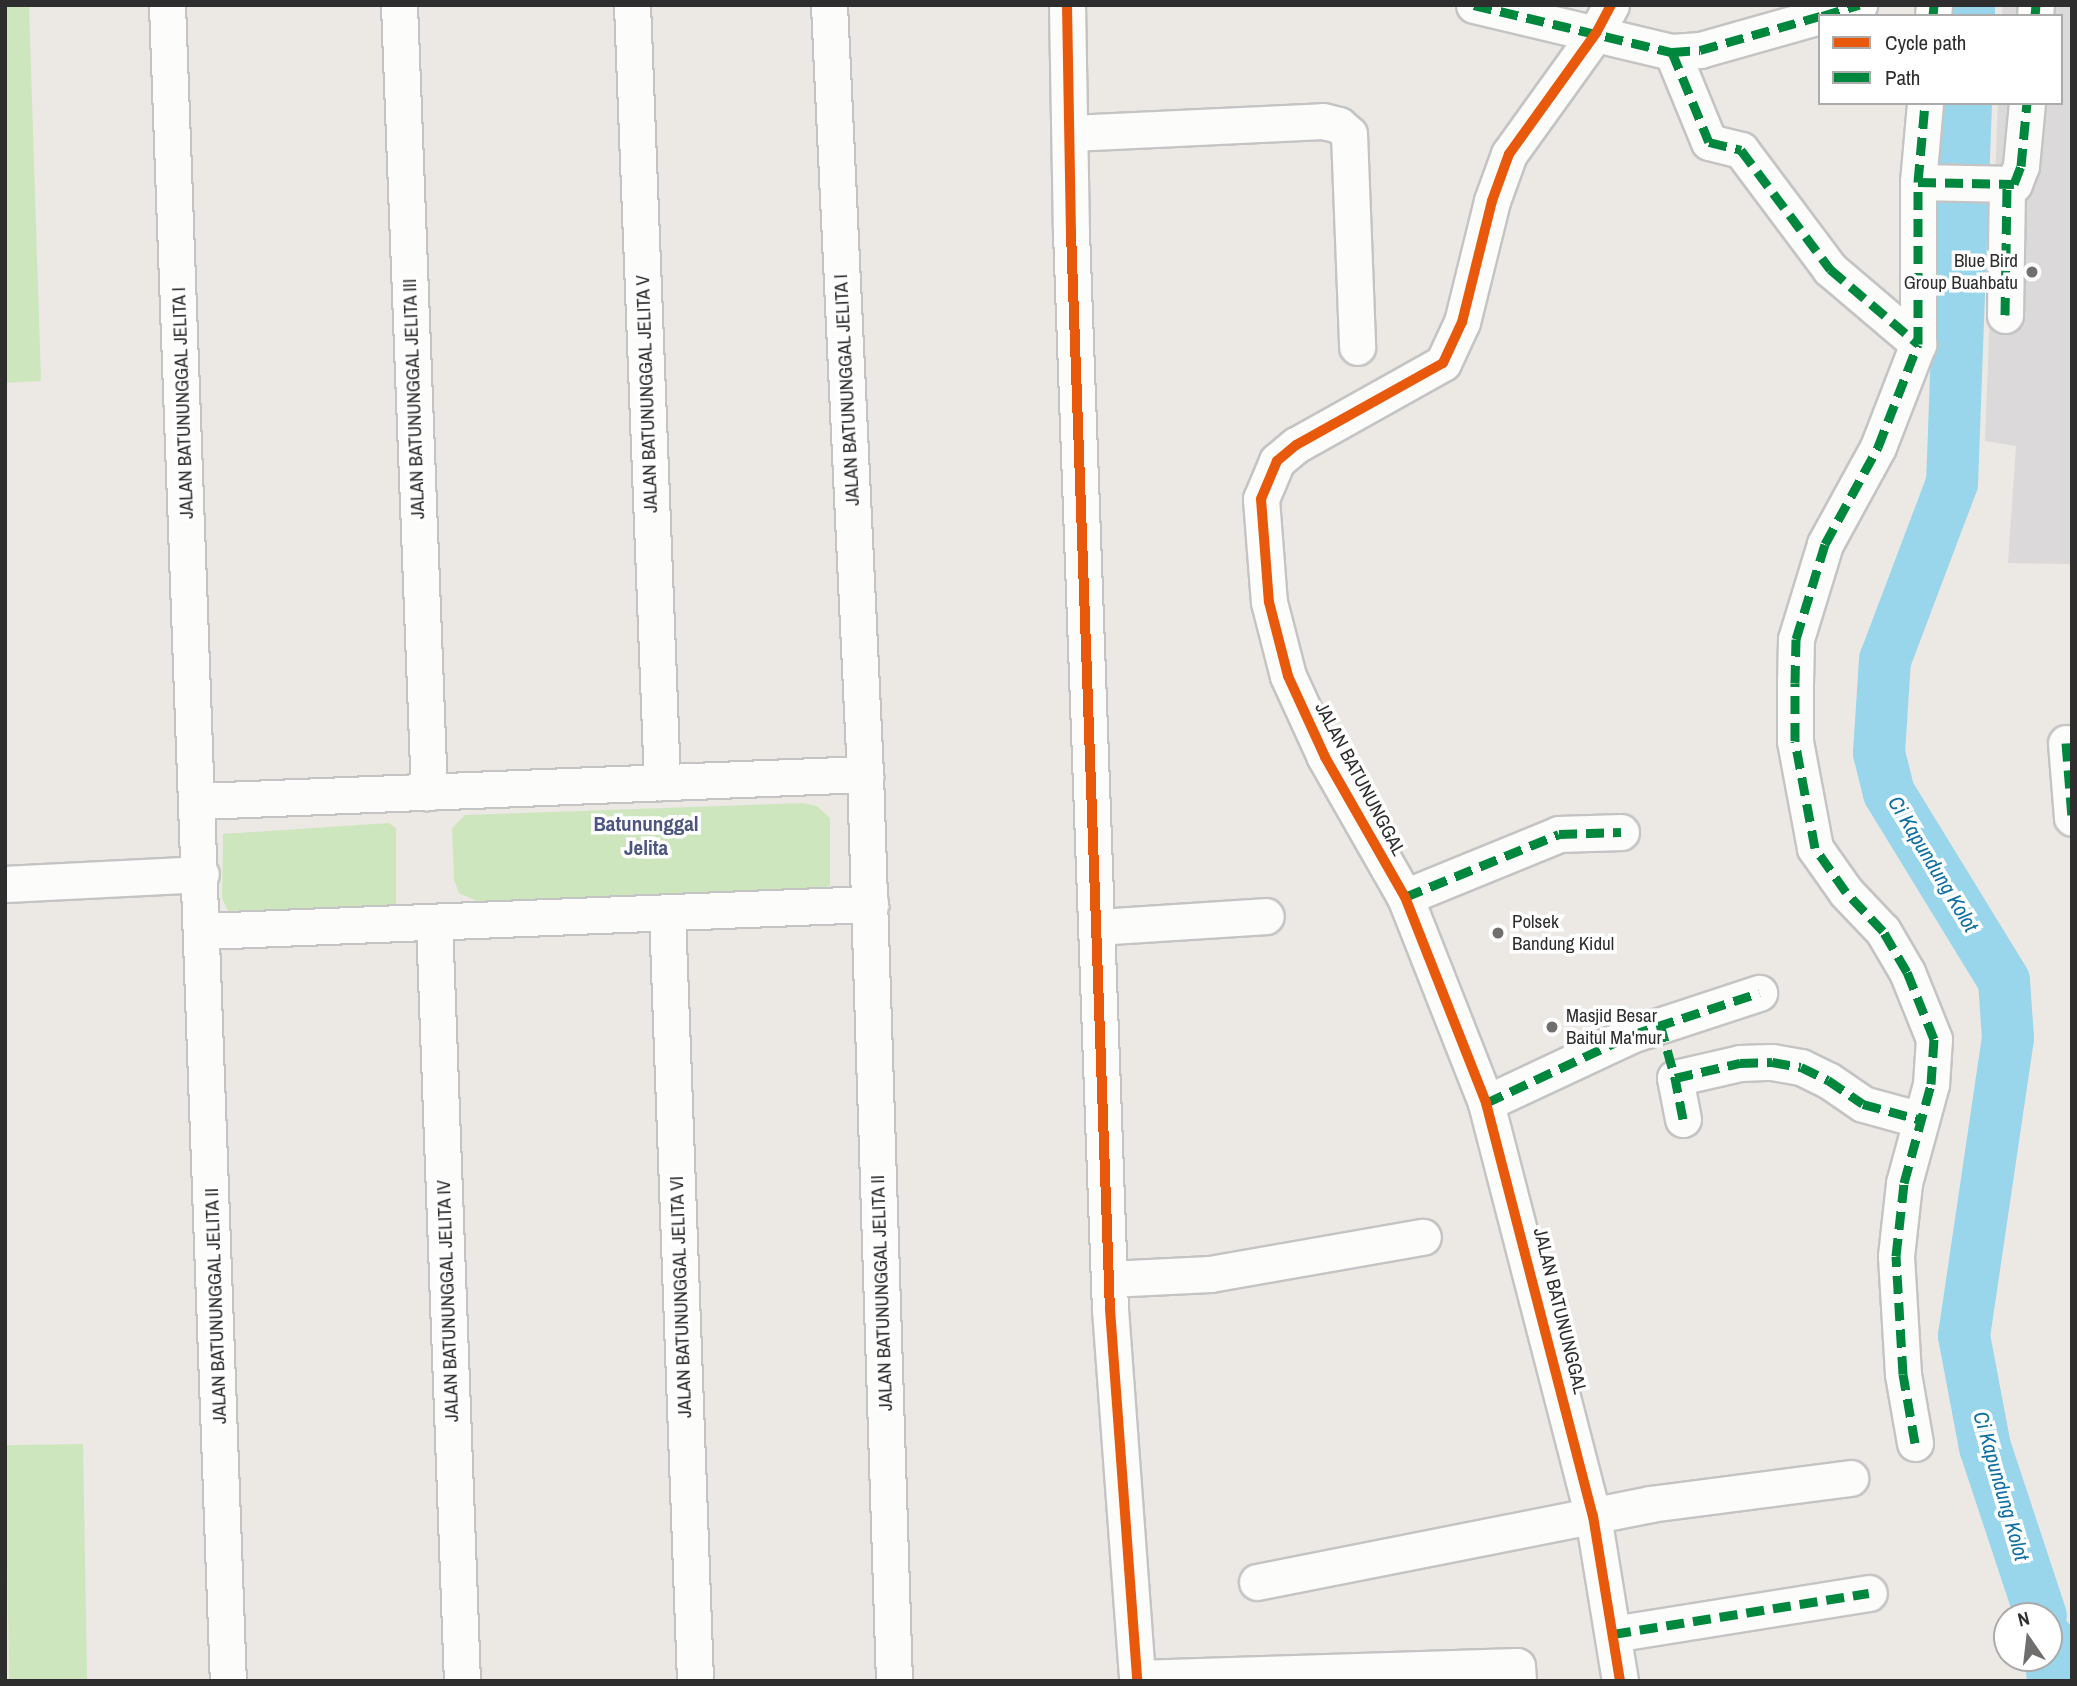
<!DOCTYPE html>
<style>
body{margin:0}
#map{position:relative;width:2077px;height:1686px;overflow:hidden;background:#ece8e4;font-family:"Archivo Narrow",sans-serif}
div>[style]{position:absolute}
.industrial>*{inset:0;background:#dcd9db}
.green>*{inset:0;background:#cee6be;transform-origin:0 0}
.river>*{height:52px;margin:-26px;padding:0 26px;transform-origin:26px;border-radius:26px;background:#99d6ec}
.roads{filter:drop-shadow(2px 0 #c5c4c5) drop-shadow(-2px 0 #c5c4c5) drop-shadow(0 2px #c5c4c5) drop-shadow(0 -2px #c5c4c5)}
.minor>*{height:35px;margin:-17.5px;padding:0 17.5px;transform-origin:17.5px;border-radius:17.5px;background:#fcfcfb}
.quiet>*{height:9px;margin-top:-4.5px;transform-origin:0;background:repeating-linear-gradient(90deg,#00873e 0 18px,transparent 0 27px)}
.cycleway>*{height:10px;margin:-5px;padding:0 5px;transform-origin:5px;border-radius:5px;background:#e8590c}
.dots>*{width:19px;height:19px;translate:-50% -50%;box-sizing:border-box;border:4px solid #fff;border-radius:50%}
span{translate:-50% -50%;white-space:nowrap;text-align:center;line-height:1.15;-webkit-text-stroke:7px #fff;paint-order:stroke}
.poi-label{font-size:19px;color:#2e2e2e}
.right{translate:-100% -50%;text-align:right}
.left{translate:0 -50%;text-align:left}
.street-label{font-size:19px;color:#2e2e2e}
.neighbourhood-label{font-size:21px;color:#4d5680;font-weight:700}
.water-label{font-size:21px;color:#0d6fa3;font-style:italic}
.frame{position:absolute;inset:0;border:7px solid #2e2e2e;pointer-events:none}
.legend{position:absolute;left:1818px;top:14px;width:245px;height:91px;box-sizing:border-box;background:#fff;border:2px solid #ababab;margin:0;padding:9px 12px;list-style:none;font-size:21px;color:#2e2e2e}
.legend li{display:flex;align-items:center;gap:14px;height:35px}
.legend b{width:35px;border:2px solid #ababab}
.north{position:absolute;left:1993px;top:1602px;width:70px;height:70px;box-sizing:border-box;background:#fff;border:2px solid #ababab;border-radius:50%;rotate:346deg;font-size:19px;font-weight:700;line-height:28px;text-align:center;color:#2e2e2e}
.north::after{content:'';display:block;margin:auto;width:24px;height:32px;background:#706f6e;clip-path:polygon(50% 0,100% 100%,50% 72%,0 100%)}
</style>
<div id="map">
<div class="industrial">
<div style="clip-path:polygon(2002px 5px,2072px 5px,2072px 564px,2008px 563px,2016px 446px,1985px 441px,1998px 103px,2061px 103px,2061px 16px,2002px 16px)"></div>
</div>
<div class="green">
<div style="clip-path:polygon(5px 5px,29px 5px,41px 381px,5px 383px)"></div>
<div style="clip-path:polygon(803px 803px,817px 806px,830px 818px,830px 886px,811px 892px,479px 902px,459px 893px,454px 880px,452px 828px,465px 815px)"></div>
<div style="clip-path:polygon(389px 823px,396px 828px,396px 906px,228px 911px,222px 898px,223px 834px)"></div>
<div style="left:83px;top:1444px;width:237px;height:78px;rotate:89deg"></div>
</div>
<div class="river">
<div style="left:1969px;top:16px;width:11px;rotate:-90deg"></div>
<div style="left:1966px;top:103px;width:380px;rotate:92.1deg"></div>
<div style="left:1952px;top:483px;width:189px;rotate:110.7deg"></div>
<div style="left:1885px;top:660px;width:93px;rotate:93.7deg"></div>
<div style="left:1879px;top:753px;width:41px;rotate:76deg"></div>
<div style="left:1889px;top:793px;width:220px;rotate:58.5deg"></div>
<div style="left:2004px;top:981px;width:57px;rotate:86deg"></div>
<div style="left:2008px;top:1038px;width:301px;rotate:98.4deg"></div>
<div style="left:1964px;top:1336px;width:113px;rotate:79.3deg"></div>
<div style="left:1985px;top:1447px;width:178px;rotate:71.7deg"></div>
<div style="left:2049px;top:1640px;width:41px;rotate:84.4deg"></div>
</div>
<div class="roads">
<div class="minor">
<div style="left:167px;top:5px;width:1677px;rotate:87.92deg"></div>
<div style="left:399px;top:5px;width:788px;rotate:87.82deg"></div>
<div style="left:632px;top:5px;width:778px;rotate:87.79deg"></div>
<div style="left:829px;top:5px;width:770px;rotate:87.32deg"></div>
<div style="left:865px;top:774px;width:907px;rotate:88.17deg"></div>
<div style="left:1067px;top:5px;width:227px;rotate:89deg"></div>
<div style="left:1071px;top:232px;width:1078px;rotate:87.93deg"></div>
<div style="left:1110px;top:1309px;width:373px;rotate:85.8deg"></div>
<div style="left:1474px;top:5px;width:204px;rotate:13.4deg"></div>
<div style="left:1672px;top:52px;width:28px;rotate:-4deg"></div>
<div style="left:1700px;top:50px;width:125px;rotate:-15.8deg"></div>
<div style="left:1611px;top:5px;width:32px;rotate:118deg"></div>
<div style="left:1596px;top:33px;width:149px;rotate:125.7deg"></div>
<div style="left:1509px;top:154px;width:50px;rotate:109.9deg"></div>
<div style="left:1492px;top:201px;width:125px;rotate:103.9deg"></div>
<div style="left:1462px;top:322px;width:45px;rotate:114.9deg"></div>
<div style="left:1443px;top:363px;width:168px;rotate:150.8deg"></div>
<div style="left:1296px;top:445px;width:25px;rotate:140deg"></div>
<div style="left:1277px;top:461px;width:41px;rotate:112.8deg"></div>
<div style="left:1261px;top:499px;width:103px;rotate:85.6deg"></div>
<div style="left:1269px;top:602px;width:76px;rotate:75.6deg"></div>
<div style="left:1288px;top:676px;width:89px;rotate:65.4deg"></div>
<div style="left:1325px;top:757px;width:161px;rotate:60.3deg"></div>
<div style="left:1405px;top:897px;width:221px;rotate:68.5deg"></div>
<div style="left:1486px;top:1103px;width:427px;rotate:75.5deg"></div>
<div style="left:1593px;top:1516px;width:167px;rotate:80.7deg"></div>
<div style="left:1822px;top:16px;width:39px;rotate:-17deg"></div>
<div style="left:1933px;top:16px;width:11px;rotate:-85deg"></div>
<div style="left:2035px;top:16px;width:11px;rotate:-85deg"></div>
<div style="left:1672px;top:52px;width:97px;rotate:67.7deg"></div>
<div style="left:1709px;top:142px;width:33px;rotate:14deg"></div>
<div style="left:1741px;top:150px;width:149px;rotate:53.2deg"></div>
<div style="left:1830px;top:269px;width:116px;rotate:40.4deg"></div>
<div style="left:1071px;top:133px;width:252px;rotate:-2.7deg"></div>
<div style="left:1323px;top:121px;width:16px;rotate:14deg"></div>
<div style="left:1339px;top:125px;width:13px;rotate:42deg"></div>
<div style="left:1349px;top:134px;width:213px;rotate:87.8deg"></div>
<div style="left:1918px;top:182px;width:96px;rotate:1.2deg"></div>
<div style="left:2014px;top:184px;width:19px;rotate:-69deg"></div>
<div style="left:2021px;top:166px;width:63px;rotate:-84.6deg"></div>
<div style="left:2005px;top:315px;width:128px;rotate:-89.1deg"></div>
<div style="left:2066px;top:743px;width:75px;rotate:85.4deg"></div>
<div style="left:199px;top:801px;width:667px;rotate:-2.32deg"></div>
<div style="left:5px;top:884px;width:196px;rotate:-2.9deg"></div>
<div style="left:1405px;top:897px;width:166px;rotate:-22.2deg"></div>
<div style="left:1559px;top:834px;width:62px;rotate:-1.8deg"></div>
<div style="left:667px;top:913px;width:769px;rotate:87.91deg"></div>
<div style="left:434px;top:922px;width:760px;rotate:87.89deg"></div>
<div style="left:1097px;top:927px;width:169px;rotate:-3.7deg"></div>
<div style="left:204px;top:931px;width:667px;rotate:-2.32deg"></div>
<div style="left:1486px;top:1103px;width:160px;rotate:-25.1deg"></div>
<div style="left:1631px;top:1035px;width:135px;rotate:-18.2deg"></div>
<div style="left:1683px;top:1119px;width:42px;rotate:-101deg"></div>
<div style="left:1675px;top:1078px;width:67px;rotate:-13deg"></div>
<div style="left:1740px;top:1063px;width:32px;rotate:-2deg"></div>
<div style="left:1772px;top:1062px;width:29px;rotate:10deg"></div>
<div style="left:1801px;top:1067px;width:30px;rotate:26deg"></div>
<div style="left:1828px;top:1080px;width:42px;rotate:34.4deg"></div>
<div style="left:1863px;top:1104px;width:60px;rotate:15.4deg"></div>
<div style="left:1109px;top:1279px;width:101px;rotate:-2.8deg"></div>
<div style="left:1210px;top:1274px;width:216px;rotate:-9.9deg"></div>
<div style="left:1915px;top:1443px;width:70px;rotate:-99.9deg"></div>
<div style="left:1903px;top:1374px;width:118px;rotate:-93.4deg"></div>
<div style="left:1896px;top:1256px;width:73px;rotate:-83.7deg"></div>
<div style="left:1904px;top:1183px;width:103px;rotate:-74.7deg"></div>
<div style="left:1931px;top:1084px;width:45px;rotate:-86.2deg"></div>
<div style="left:1934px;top:1039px;width:72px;rotate:-111.9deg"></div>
<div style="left:1907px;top:972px;width:48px;rotate:-120.3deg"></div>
<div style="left:1883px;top:931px;width:54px;rotate:-133.5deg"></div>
<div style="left:1846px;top:892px;width:54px;rotate:-125.2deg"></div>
<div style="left:1815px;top:848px;width:109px;rotate:-100.6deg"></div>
<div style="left:1795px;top:741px;width:58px;rotate:-90deg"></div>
<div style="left:1795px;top:683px;width:44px;rotate:-88.7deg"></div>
<div style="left:1796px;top:639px;width:99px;rotate:-73deg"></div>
<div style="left:1825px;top:544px;width:111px;rotate:-61.3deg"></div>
<div style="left:1878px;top:447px;width:110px;rotate:-68.8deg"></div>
<div style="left:1918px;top:344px;width:162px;rotate:-90deg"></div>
<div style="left:1918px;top:182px;width:79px;rotate:-84.9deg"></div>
<div style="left:1257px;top:1582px;width:401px;rotate:-11.2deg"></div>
<div style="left:1650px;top:1504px;width:202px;rotate:-7.4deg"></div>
<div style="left:1613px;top:1634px;width:259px;rotate:-9.1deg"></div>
<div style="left:1137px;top:1678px;width:380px;rotate:-1.8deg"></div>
<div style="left:1517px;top:1666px;width:15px;rotate:86deg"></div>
</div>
</div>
<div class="quiet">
<div style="left:1474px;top:5px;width:204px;rotate:13.4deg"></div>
<div style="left:1672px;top:52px;width:28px;rotate:-4deg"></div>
<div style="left:1700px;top:50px;width:125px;rotate:-15.8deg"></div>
<div style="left:1822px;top:16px;width:39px;rotate:-17deg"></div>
<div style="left:1933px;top:16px;width:11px;rotate:-85deg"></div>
<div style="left:2035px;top:16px;width:11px;rotate:-85deg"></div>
<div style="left:1672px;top:52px;width:97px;rotate:67.7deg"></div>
<div style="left:1709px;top:142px;width:33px;rotate:14deg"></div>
<div style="left:1741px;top:150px;width:149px;rotate:53.2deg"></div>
<div style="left:1830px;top:269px;width:116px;rotate:40.4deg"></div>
<div style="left:1918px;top:182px;width:96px;rotate:1.2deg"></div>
<div style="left:2014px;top:184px;width:19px;rotate:-69deg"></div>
<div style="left:2021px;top:166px;width:63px;rotate:-84.6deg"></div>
<div style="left:2005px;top:315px;width:128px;rotate:-89.1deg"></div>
<div style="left:2066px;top:743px;width:75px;rotate:85.4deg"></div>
<div style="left:1405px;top:897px;width:166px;rotate:-22.2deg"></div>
<div style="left:1559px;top:834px;width:62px;rotate:-1.8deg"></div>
<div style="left:1660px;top:1024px;width:56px;rotate:74.5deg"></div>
<div style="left:1486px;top:1103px;width:160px;rotate:-25.1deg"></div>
<div style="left:1631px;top:1035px;width:135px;rotate:-18.2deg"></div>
<div style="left:1683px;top:1119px;width:42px;rotate:-101deg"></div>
<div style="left:1675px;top:1078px;width:67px;rotate:-13deg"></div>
<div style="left:1740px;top:1063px;width:32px;rotate:-2deg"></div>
<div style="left:1772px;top:1062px;width:29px;rotate:10deg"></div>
<div style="left:1801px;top:1067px;width:30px;rotate:26deg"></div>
<div style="left:1828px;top:1080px;width:42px;rotate:34.4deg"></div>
<div style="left:1863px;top:1104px;width:60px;rotate:15.4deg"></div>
<div style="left:1915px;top:1443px;width:70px;rotate:-99.9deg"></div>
<div style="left:1903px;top:1374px;width:118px;rotate:-93.4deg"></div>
<div style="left:1896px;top:1256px;width:73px;rotate:-83.7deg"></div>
<div style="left:1904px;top:1183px;width:103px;rotate:-74.7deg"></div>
<div style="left:1931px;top:1084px;width:45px;rotate:-86.2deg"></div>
<div style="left:1934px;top:1039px;width:72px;rotate:-111.9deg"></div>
<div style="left:1907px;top:972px;width:48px;rotate:-120.3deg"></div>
<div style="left:1883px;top:931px;width:54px;rotate:-133.5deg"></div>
<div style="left:1846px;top:892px;width:54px;rotate:-125.2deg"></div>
<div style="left:1815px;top:848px;width:109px;rotate:-100.6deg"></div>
<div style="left:1795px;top:741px;width:58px;rotate:-90deg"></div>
<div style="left:1795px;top:683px;width:44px;rotate:-88.7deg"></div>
<div style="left:1796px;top:639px;width:99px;rotate:-73deg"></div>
<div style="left:1825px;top:544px;width:111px;rotate:-61.3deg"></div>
<div style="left:1878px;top:447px;width:110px;rotate:-68.8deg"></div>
<div style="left:1918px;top:344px;width:162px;rotate:-90deg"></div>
<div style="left:1918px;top:182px;width:79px;rotate:-84.9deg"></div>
<div style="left:1613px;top:1634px;width:259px;rotate:-9.1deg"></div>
</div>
<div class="cycleway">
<div style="left:1067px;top:5px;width:227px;rotate:89deg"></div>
<div style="left:1071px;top:232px;width:1078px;rotate:87.93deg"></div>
<div style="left:1110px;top:1309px;width:373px;rotate:85.8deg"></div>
<div style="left:1611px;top:5px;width:32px;rotate:118deg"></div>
<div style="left:1596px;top:33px;width:149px;rotate:125.7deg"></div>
<div style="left:1509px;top:154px;width:50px;rotate:109.9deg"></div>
<div style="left:1492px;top:201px;width:125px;rotate:103.9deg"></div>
<div style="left:1462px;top:322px;width:45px;rotate:114.9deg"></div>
<div style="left:1443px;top:363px;width:168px;rotate:150.8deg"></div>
<div style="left:1296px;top:445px;width:25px;rotate:140deg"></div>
<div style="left:1277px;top:461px;width:41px;rotate:112.8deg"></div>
<div style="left:1261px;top:499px;width:103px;rotate:85.6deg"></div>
<div style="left:1269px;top:602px;width:76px;rotate:75.6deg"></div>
<div style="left:1288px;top:676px;width:89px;rotate:65.4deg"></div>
<div style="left:1325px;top:757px;width:161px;rotate:60.3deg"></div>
<div style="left:1405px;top:897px;width:221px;rotate:68.5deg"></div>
<div style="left:1486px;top:1103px;width:427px;rotate:75.5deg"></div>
<div style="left:1593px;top:1516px;width:167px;rotate:80.7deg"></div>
</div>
<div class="dots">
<div style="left:2032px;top:272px;background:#706f6e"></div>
<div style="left:1498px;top:933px;background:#706f6e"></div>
<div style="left:1552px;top:1027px;background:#706f6e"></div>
</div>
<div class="poi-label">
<span class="right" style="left:2018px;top:272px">Blue Bird<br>Group Buahbatu</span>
<span class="left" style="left:1512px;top:933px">Polsek<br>Bandung Kidul</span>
<span class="left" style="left:1566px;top:1027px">Masjid Besar<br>Baitul Ma'mur</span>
</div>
<div class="street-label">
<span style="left:847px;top:390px;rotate:-93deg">JALAN BATUNUNGGAL JELITA I</span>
<span style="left:647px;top:394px;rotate:-92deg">JALAN BATUNUNGGAL JELITA V</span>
<span style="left:414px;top:399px;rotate:-92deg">JALAN BATUNUNGGAL JELITA III</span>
<span style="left:183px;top:403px;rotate:-92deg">JALAN BATUNUNGGAL JELITA I</span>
<span style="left:1360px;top:779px;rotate:62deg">JALAN BATUNUNGGAL</span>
<span style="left:882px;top:1293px;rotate:-92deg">JALAN BATUNUNGGAL JELITA II</span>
<span style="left:681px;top:1297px;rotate:-92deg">JALAN BATUNUNGGAL JELITA VI</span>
<span style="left:448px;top:1301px;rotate:-92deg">JALAN BATUNUNGGAL JELITA IV</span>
<span style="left:216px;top:1306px;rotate:-92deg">JALAN BATUNUNGGAL JELITA II</span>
<span style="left:1560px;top:1311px;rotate:76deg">JALAN BATUNUNGGAL</span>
</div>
<div class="neighbourhood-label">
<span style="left:646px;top:836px">Batununggal<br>Jelita</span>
</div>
<div class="water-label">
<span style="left:1933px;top:864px;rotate:59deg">Ci Kapundung Kolot</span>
<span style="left:2001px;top:1486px;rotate:74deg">Ci Kapundung Kolot</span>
</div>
<div class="frame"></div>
<ul class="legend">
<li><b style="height:9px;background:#e8590c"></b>Cycle path</li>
<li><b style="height:9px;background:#00873e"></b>Path</li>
</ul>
<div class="north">N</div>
</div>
